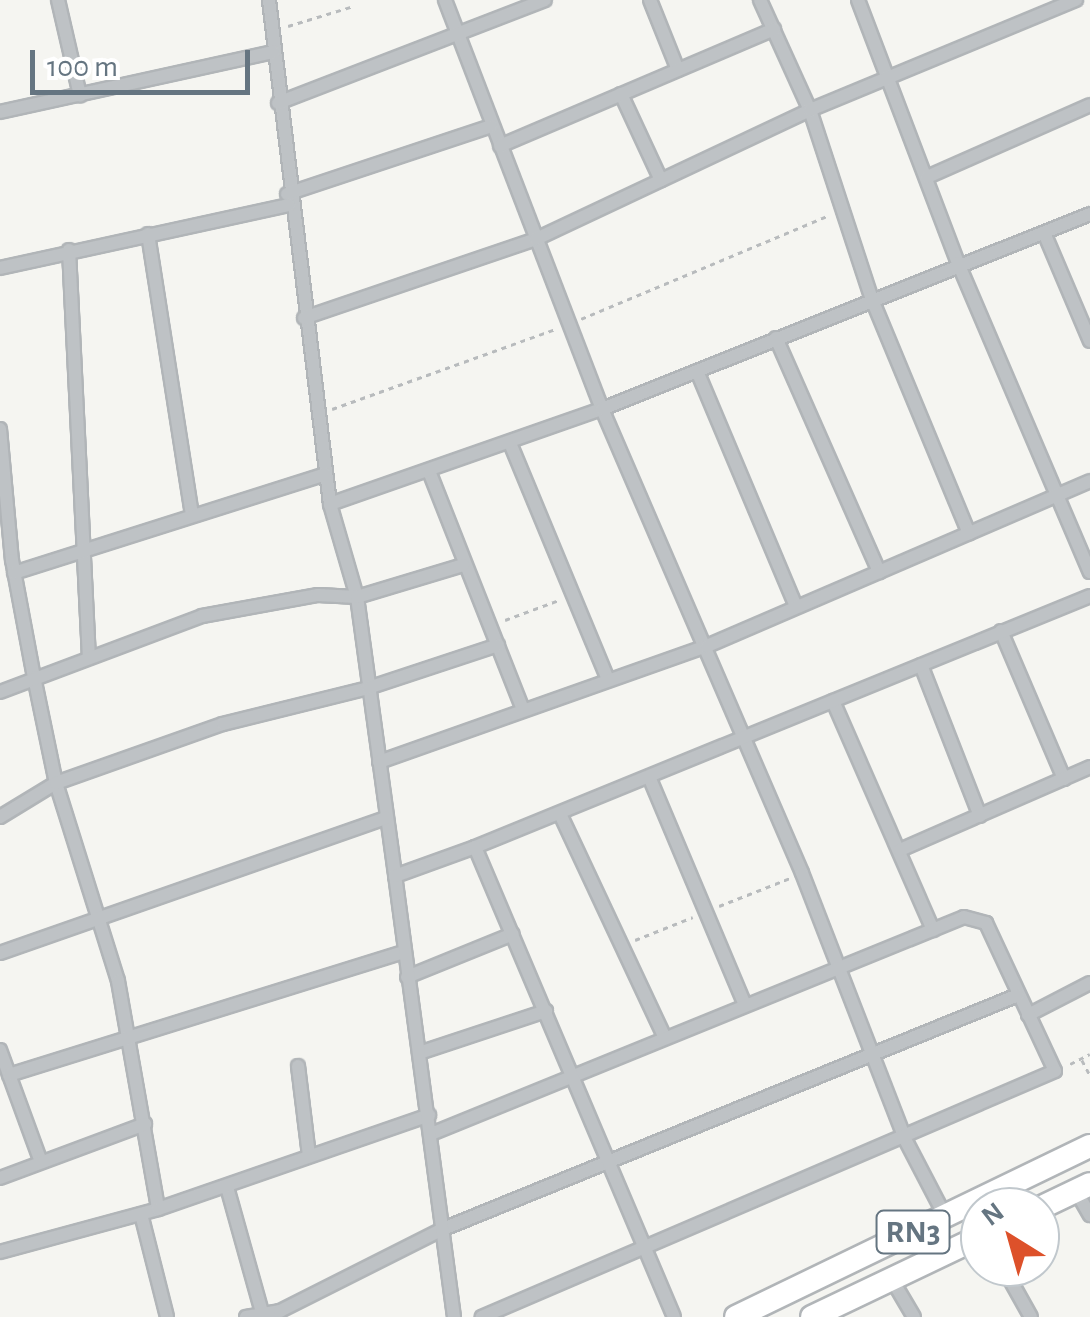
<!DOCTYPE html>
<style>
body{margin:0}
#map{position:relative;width:1090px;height:1317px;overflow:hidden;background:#f5f5f1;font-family:"Alegreya Sans",sans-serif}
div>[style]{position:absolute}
.path>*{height:2.5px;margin-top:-1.25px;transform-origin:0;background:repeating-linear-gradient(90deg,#b8bbbd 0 5px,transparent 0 10px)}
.roads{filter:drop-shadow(2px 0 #b1b5b8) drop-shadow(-2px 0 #b1b5b8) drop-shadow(0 2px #b1b5b8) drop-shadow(0 -2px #b1b5b8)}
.street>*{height:12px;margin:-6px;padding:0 6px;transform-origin:6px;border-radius:6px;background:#bec2c5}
.highway>*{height:22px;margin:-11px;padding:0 11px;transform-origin:11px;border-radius:11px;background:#fff}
span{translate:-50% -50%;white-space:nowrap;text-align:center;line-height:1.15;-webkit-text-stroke:10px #fff;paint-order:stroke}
.shield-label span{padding:2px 8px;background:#fff;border:2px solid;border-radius:8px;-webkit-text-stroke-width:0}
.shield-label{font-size:32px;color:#657581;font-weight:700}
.north{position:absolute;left:960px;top:1187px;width:100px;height:100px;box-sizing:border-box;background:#fff;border:2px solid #c1c8cd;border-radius:50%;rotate:323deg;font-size:28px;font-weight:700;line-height:40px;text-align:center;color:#657581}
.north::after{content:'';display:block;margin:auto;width:35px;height:45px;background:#dd512a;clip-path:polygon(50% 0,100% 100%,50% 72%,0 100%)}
.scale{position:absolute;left:30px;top:50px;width:220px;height:45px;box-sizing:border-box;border:5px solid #657581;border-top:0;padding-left:12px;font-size:30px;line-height:35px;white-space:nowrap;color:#657581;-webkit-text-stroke:8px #fff;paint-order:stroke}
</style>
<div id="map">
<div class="path">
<div style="left:288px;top:26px;width:69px;rotate:-16.9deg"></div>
<div style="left:581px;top:319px;width:267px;rotate:-22.7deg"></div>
<div style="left:332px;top:409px;width:237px;rotate:-19.7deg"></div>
<div style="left:505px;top:620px;width:58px;rotate:-20.3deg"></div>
<div style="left:719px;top:906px;width:76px;rotate:-21.5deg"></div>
<div style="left:635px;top:940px;width:62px;rotate:-21.6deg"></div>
<div style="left:1082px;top:1060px;width:17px;rotate:62deg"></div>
<div style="left:1070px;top:1064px;width:22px;rotate:-27deg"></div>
</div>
<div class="roads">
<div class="street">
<div style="left:58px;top:0;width:98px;rotate:77deg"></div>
<div style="left:269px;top:0;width:508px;rotate:83.1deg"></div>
<div style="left:330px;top:504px;width:97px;rotate:73.8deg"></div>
<div style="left:357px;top:597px;width:282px;rotate:82.2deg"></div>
<div style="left:445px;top:0;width:438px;rotate:69deg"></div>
<div style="left:602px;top:409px;width:505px;rotate:66.68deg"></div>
<div style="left:802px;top:873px;width:285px;rotate:68.8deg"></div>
<div style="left:905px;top:1139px;width:87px;rotate:62.5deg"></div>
<div style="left:650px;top:0;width:75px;rotate:68.2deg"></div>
<div style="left:760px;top:0;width:121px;rotate:65.6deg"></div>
<div style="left:810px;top:110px;width:197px;rotate:71.9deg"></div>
<div style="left:871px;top:297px;width:256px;rotate:67.5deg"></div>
<div style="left:858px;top:0;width:281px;rotate:69.2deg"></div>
<div style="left:958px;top:263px;width:336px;rotate:66.9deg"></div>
<div style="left:621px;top:94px;width:95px;rotate:65.1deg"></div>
<div style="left:278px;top:103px;width:286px;rotate:-21.1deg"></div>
<div style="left:0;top:112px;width:280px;rotate:-12.4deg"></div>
<div style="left:500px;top:146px;width:298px;rotate:-23.1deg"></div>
<div style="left:927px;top:177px;width:178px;rotate:-23.8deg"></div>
<div style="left:287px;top:194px;width:215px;rotate:-18.4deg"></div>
<div style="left:148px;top:234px;width:283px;rotate:81.1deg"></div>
<div style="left:1045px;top:235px;width:115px;rotate:67deg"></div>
<div style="left:69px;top:250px;width:407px;rotate:87.2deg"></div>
<div style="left:0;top:268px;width:296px;rotate:-12.3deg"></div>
<div style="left:304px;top:318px;width:245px;rotate:-18.8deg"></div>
<div style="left:536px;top:239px;width:303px;rotate:-25.2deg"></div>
<div style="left:810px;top:110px;width:288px;rotate:-22.5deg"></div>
<div style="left:776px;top:338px;width:256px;rotate:66.2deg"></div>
<div style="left:697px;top:371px;width:256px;rotate:67.2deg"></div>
<div style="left:0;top:429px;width:132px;rotate:84.8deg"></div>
<div style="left:12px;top:560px;width:119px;rotate:79.4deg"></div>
<div style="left:34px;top:677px;width:108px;rotate:78.3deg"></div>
<div style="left:56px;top:783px;width:207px;rotate:72.6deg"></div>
<div style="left:118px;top:981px;width:231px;rotate:80deg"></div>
<div style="left:510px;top:443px;width:256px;rotate:67.5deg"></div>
<div style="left:429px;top:471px;width:257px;rotate:68.5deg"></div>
<div style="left:330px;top:504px;width:288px;rotate:-19.3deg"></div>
<div style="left:602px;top:409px;width:526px;rotate:-21.78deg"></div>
<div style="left:14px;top:573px;width:327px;rotate:-17.6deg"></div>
<div style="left:1001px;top:631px;width:161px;rotate:66.9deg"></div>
<div style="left:921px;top:665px;width:162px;rotate:68.7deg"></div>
<div style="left:0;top:692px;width:216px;rotate:-20.6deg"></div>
<div style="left:202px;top:616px;width:118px;rotate:-10.3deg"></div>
<div style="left:318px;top:595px;width:39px;rotate:3deg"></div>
<div style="left:357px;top:597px;width:111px;rotate:-16.8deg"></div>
<div style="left:833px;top:701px;width:250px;rotate:66.4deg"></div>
<div style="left:379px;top:762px;width:348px;rotate:-19.5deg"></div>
<div style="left:707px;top:646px;width:417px;rotate:-23.3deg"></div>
<div style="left:650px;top:779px;width:245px;rotate:67.2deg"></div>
<div style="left:561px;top:816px;width:245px;rotate:64.9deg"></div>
<div style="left:0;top:817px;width:66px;rotate:-31.3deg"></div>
<div style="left:56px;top:783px;width:177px;rotate:-19.5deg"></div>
<div style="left:223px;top:724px;width:149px;rotate:-13.9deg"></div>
<div style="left:368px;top:688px;width:137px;rotate:-18.3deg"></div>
<div style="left:475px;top:847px;width:664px;rotate:-22.2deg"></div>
<div style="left:900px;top:850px;width:207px;rotate:-23.6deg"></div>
<div style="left:0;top:953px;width:409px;rotate:-19.3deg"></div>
<div style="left:407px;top:977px;width:114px;rotate:-22.1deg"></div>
<div style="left:1028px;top:1015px;width:70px;rotate:-27.3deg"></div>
<div style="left:0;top:1050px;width:119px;rotate:69.9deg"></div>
<div style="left:419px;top:1053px;width:134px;rotate:-18.3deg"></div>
<div style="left:298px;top:1066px;width:90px;rotate:83deg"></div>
<div style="left:9px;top:1075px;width:414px;rotate:-17.3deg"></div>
<div style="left:431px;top:1134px;width:575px;rotate:-22.15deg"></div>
<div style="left:964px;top:917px;width:23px;rotate:15deg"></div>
<div style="left:986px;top:923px;width:163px;rotate:65deg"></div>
<div style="left:1055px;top:1071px;width:624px;rotate:156.77deg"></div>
<div style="left:0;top:1178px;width:155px;rotate:-20.4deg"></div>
<div style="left:227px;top:1187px;width:130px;rotate:74.4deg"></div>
<div style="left:1076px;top:1191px;width:28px;rotate:60deg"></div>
<div style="left:141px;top:1214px;width:106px;rotate:75.8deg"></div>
<div style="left:0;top:1252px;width:164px;rotate:-15.2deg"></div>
<div style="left:158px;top:1209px;width:287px;rotate:-19.1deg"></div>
<div style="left:1003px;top:1267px;width:57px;rotate:60.8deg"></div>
<div style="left:891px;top:1278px;width:45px;rotate:59.5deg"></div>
<div style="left:246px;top:1317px;width:35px;rotate:-10deg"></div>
<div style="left:280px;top:1311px;width:182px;rotate:-26.7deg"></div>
<div style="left:443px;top:1229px;width:621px;rotate:-22.14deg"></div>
<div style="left:454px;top:1317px;width:445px;rotate:-97.6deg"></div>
<div style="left:395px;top:876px;width:85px;rotate:-19.9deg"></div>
<div style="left:475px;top:847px;width:510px;rotate:67.05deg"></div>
</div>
<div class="highway">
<div style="left:1040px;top:1208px;width:55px;rotate:-25.6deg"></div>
<div style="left:736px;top:1317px;width:393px;rotate:-25.8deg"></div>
<div style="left:812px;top:1317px;width:186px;rotate:-25.5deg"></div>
</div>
</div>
<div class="shield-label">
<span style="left:913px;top:1232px">RN3</span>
</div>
<div class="north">N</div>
<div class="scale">100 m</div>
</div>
